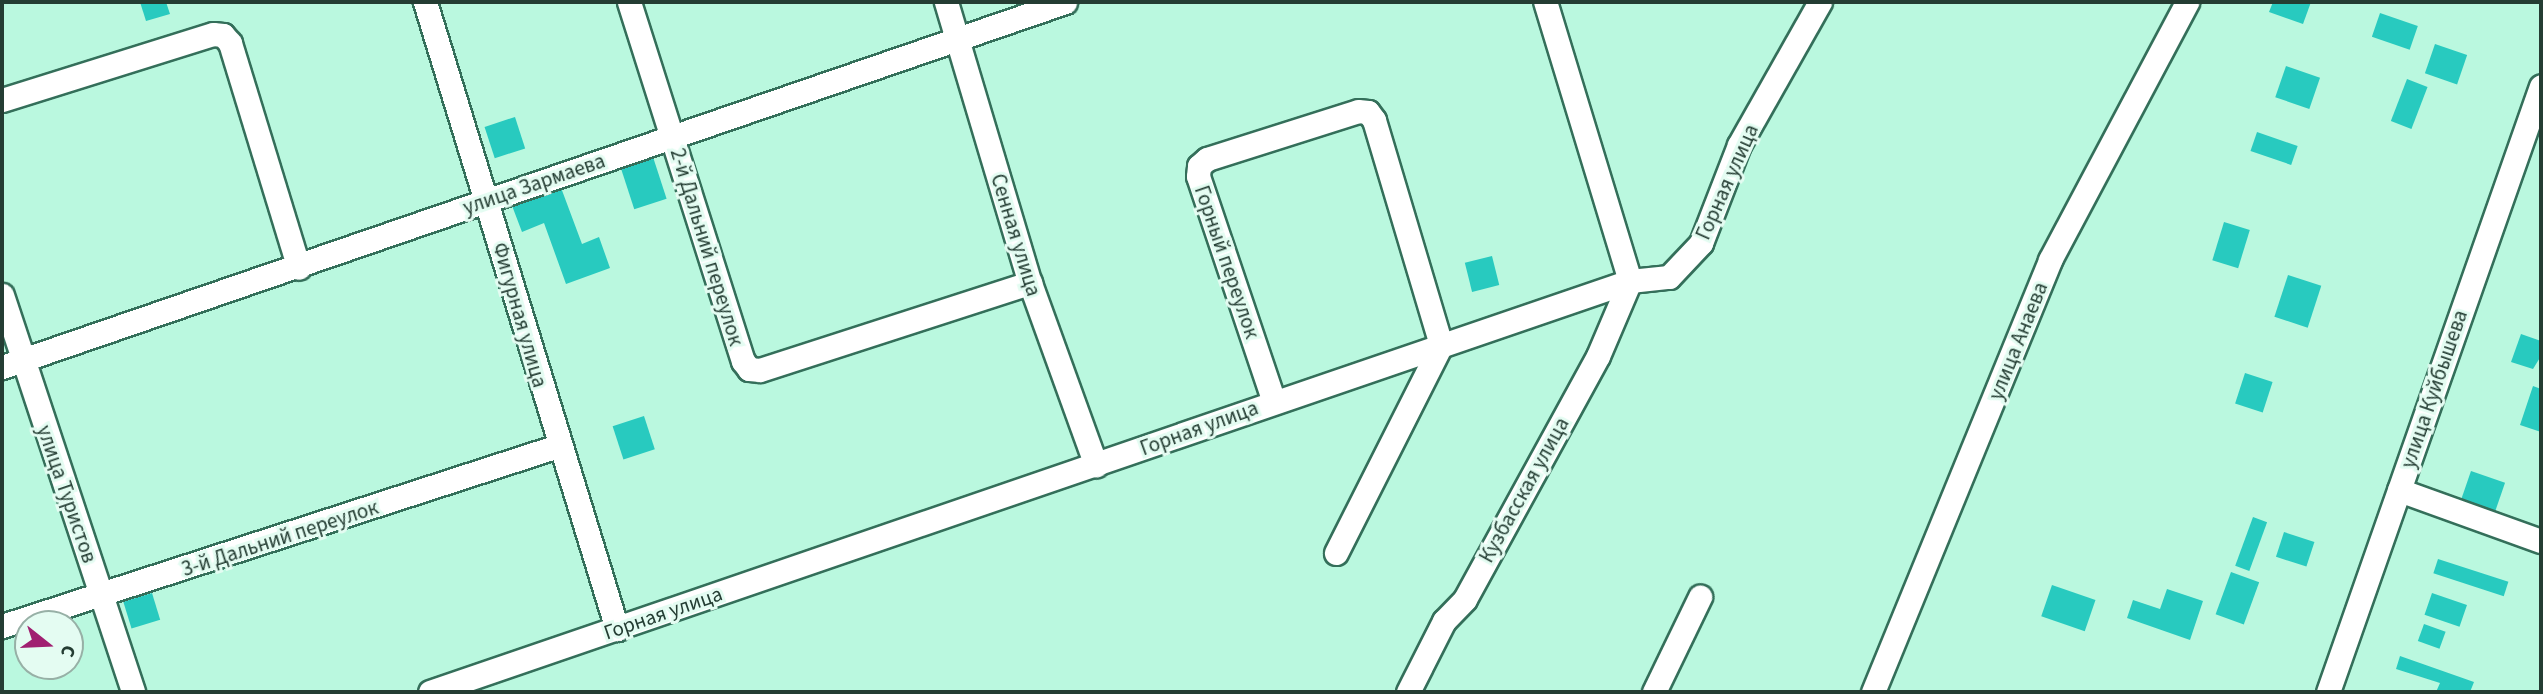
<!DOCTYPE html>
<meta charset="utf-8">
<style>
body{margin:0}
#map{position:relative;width:2543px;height:694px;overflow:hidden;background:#baf8df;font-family:"Source Sans 3",sans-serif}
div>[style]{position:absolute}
.building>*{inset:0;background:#28cabf;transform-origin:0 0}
.roads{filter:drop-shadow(2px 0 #346f5a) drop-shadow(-2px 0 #346f5a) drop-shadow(0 2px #346f5a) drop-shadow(0 -2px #346f5a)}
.minor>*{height:23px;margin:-11.5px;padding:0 11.5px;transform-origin:11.5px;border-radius:11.5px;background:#fff}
span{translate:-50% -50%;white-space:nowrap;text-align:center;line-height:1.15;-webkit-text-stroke:6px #e4fcf2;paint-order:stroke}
.street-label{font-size:21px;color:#243d33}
.frame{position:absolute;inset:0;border:4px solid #243d33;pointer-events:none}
.north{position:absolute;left:14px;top:610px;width:70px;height:70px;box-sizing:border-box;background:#e4fcf2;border:2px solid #97b0a6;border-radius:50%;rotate:108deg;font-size:19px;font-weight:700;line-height:28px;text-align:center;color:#243d33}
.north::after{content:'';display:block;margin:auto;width:24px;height:32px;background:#a01f71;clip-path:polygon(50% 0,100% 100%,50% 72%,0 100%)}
</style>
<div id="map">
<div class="building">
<div style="clip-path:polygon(140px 2px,166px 2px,170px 14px,146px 21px)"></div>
<div style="clip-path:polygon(2273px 2px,2311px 2px,2303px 24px,2269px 12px)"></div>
<div style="left:2380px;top:13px;width:40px;height:25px;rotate:19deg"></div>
<div style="left:2435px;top:44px;width:34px;height:31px;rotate:19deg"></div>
<div style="left:2286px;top:66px;width:36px;height:33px;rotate:19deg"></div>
<div style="left:2407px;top:79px;width:22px;height:45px;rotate:21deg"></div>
<div style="left:515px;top:117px;width:33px;height:32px;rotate:72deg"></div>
<div style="left:2257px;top:132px;width:43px;height:20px;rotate:19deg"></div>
<div style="left:653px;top:157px;width:44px;height:34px;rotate:72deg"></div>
<div style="clip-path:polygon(560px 185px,582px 244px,599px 237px,610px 268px,566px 284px,544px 223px,522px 232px,511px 203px)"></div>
<div style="left:2224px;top:222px;width:27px;height:40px;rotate:17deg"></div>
<div style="left:1492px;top:256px;width:30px;height:28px;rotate:76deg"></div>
<div style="left:2288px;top:275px;width:35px;height:44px;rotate:18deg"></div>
<div style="clip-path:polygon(2521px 334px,2541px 341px,2541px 356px,2533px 369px,2511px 362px)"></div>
<div style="left:2245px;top:373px;width:29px;height:32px;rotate:18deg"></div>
<div style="clip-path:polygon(2533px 386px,2541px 389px,2541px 432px,2520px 425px)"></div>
<div style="left:644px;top:416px;width:35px;height:33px;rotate:72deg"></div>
<div style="left:2471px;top:471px;width:36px;height:31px;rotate:19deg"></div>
<div style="left:2253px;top:517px;width:15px;height:52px;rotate:20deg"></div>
<div style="left:2284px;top:532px;width:32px;height:26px;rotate:18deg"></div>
<div style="left:2438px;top:559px;width:74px;height:15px;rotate:18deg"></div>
<div style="left:2231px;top:572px;width:30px;height:45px;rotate:20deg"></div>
<div style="left:2052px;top:585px;width:46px;height:33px;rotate:19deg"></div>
<div style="clip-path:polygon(2167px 589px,2203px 601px,2190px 640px,2127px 618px,2133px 600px,2160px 609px)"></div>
<div style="left:152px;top:593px;width:28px;height:30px;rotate:73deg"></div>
<div style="left:2432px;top:593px;width:37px;height:23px;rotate:19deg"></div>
<div style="left:2424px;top:624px;width:23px;height:18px;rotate:20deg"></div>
<div style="clip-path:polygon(2400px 656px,2474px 682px,2470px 692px,2436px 692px,2440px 683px,2396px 669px)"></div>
</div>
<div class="roads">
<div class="minor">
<div style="left:425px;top:2px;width:656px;rotate:72.97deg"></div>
<div style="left:629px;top:2px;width:377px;rotate:72.4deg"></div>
<div style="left:743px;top:361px;width:10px;rotate:53deg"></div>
<div style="left:749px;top:369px;width:11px;rotate:5deg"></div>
<div style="left:760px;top:370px;width:284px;rotate:-17.9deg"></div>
<div style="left:946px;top:2px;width:293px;rotate:73.4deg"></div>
<div style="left:1030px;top:283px;width:194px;rotate:70.1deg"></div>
<div style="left:2px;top:100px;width:221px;rotate:-17.4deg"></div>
<div style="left:213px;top:34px;width:10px;rotate:6deg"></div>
<div style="left:223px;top:35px;width:11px;rotate:49deg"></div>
<div style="left:230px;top:43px;width:235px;rotate:73deg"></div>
<div style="left:2px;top:295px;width:418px;rotate:71.7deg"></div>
<div style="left:2px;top:367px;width:1124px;rotate:-18.95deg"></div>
<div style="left:1274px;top:402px;width:238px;rotate:-108.6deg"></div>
<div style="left:1198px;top:176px;width:10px;rotate:-84deg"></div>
<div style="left:1199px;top:166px;width:11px;rotate:-41deg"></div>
<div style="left:1207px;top:159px;width:158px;rotate:-17.6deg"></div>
<div style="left:1358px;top:111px;width:10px;rotate:6deg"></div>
<div style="left:1368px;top:112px;width:10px;rotate:53deg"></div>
<div style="left:1374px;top:120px;width:235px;rotate:73.4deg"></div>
<div style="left:1441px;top:345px;width:233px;rotate:116.8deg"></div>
<div style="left:2399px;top:490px;width:151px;rotate:19.8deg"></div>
<div style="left:2px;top:626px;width:584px;rotate:-17.94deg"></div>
<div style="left:430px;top:692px;width:1268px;rotate:-18.91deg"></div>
<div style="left:1630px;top:281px;width:39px;rotate:-6deg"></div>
<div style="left:1669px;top:277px;width:47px;rotate:-46.7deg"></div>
<div style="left:1701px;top:243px;width:105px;rotate:-68.8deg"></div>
<div style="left:1739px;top:145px;width:164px;rotate:-60.5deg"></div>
<div style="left:1408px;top:692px;width:80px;rotate:-63.1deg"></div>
<div style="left:1444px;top:621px;width:30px;rotate:-46deg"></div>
<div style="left:1465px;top:599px;width:277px;rotate:-61.3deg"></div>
<div style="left:1598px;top:356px;width:82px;rotate:-66.9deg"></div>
<div style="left:1630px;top:281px;width:292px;rotate:-106.9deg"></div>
<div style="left:1654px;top:692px;width:106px;rotate:-64.2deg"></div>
<div style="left:1873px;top:692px;width:467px;rotate:-67.7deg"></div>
<div style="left:2050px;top:260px;width:292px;rotate:-62deg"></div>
<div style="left:2328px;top:692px;width:642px;rotate:-70.63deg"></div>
</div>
</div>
<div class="street-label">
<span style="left:1727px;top:182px;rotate:-66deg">Горная улица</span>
<span style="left:534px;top:184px;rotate:-19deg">улица Зармаева</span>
<span style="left:1016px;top:235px;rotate:73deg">Сенная улица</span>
<span style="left:707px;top:247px;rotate:73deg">2-й Дальний переулок</span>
<span style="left:1227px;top:262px;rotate:71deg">Горный переулок</span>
<span style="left:520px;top:315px;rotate:74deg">Фигурная улица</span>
<span style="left:2018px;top:341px;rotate:-68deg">улица Анаева</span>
<span style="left:2434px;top:389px;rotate:-71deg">улица Куйбышева</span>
<span style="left:1199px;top:428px;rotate:-20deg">Горная улица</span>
<span style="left:1524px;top:490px;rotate:-61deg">Кузбасская улица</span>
<span style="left:67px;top:494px;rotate:71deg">улица Туристов</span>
<span style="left:280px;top:538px;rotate:-18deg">3-й Дальний переулок</span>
<span style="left:663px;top:613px;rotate:-19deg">Горная улица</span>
</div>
<div class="frame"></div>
<div class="north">С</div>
</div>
